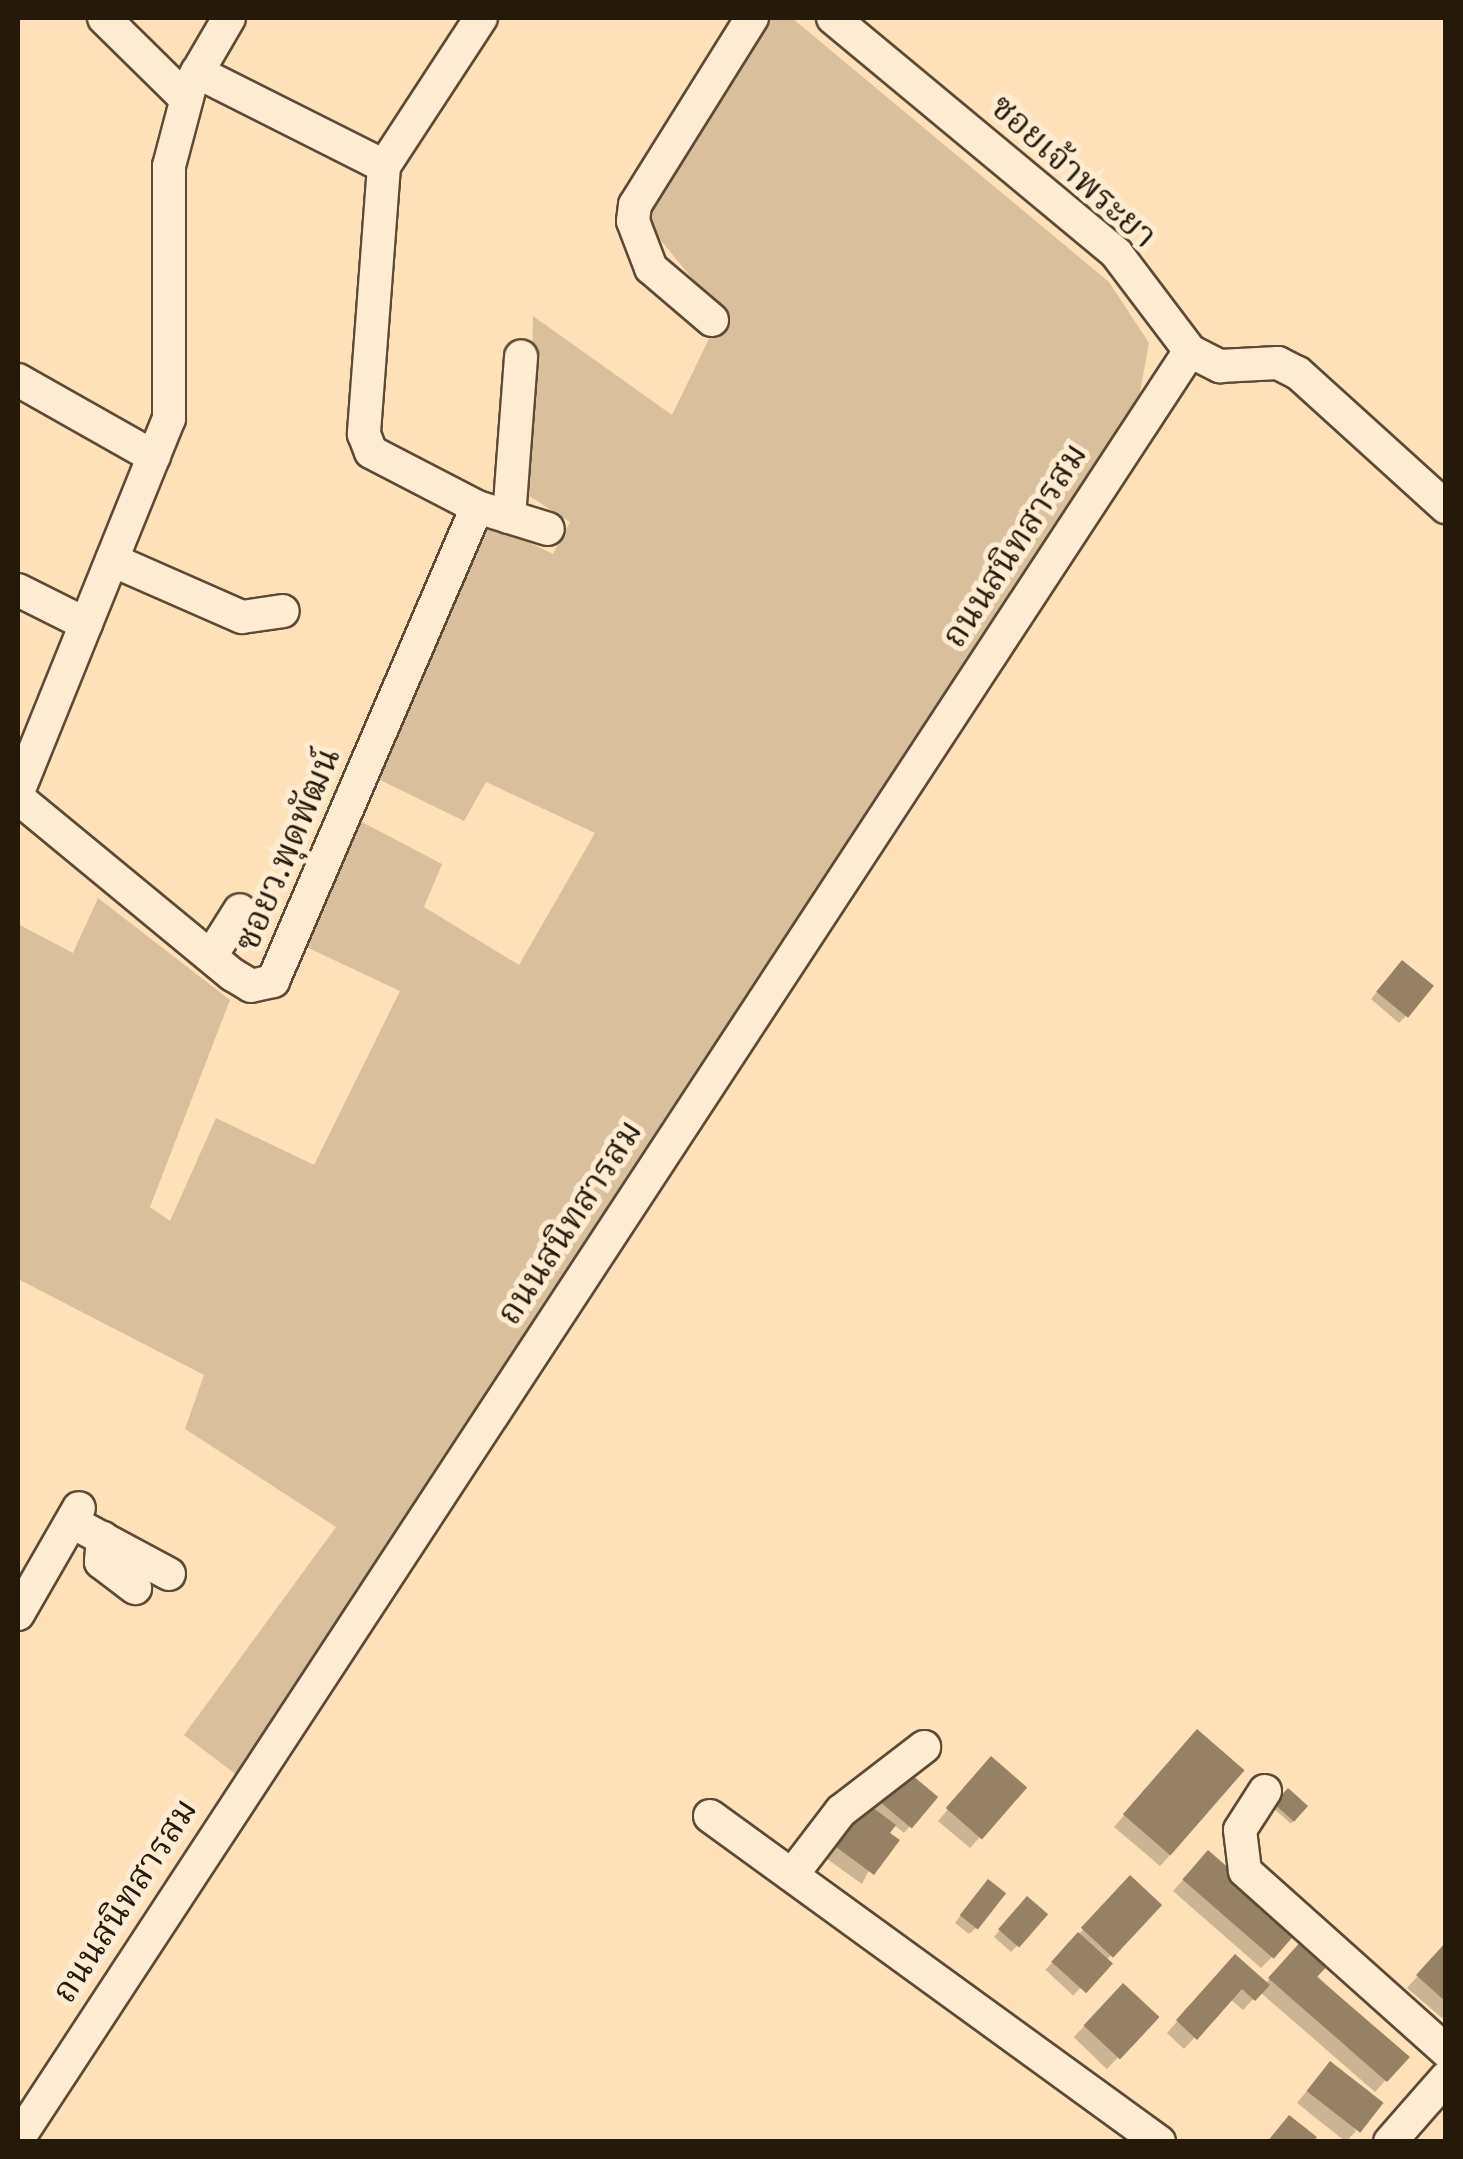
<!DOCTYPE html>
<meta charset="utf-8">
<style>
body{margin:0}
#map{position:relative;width:1463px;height:2159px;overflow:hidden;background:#fee1b9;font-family:"Gentium Book Plus","Noto Serif Thai",serif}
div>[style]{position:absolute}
.green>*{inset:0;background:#d9bf9b}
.shadow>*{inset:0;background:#0003;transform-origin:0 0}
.building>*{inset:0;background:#968165;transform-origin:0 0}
.roads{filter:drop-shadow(2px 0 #5b4b36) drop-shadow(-2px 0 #5b4b36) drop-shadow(0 2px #5b4b36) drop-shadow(0 -2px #5b4b36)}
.minor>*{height:32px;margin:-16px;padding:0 16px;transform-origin:16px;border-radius:16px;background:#feecd2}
span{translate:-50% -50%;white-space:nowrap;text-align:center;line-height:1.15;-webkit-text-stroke:10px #feecd2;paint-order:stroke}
.street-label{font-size:35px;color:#25190a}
.frame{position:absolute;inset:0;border:20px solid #25190a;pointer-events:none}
</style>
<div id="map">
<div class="green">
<div style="clip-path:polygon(764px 18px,792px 18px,1109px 282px,1149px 343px,1138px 403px,238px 1776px,184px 1735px,336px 1527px,185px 1429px,204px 1375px,18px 1279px,18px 924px,73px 953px,98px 898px,230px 1000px,150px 1207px,170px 1221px,216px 1118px,314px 1165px,400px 991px,302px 945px,358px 820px,442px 864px,424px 907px,519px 965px,595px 833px,486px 782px,464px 821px,374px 777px,487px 522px,553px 554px,570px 522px,529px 496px,533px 316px,672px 415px,721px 314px,645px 221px)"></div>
</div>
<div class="shadow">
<div style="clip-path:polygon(1395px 970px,1406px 1016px,1399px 1023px,1371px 999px)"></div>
<div style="clip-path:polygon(1186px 1743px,1170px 1855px,1160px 1866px,1114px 1827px)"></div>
<div style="clip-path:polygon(981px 1770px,980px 1837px,970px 1848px,938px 1821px)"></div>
<div style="clip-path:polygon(899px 1780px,935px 1797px,904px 1833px,893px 1824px,862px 1884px,823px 1856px)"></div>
<div style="left:1288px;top:1792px;width:23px;height:22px;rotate:41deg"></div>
<div style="clip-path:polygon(1198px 1864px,1272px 1957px,1261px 1968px,1173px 1891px)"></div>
<div style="left:1130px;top:1879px;width:38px;height:124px;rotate:43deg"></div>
<div style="clip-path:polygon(981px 1889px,976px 1928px,969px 1934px,955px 1923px)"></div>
<div style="clip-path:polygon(1020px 1906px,1018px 1945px,1011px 1952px,994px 1937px)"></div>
<div style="clip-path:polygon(1446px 1944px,1446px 2014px,1442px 2018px,1407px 1988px)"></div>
<div style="clip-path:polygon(1292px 1953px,1406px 2057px,1375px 2092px,1260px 1992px,1243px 2010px,1230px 1999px,1184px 2049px,1167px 2033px,1224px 1968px,1265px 1984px)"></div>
<div style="left:1123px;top:1986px;width:46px;height:71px;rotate:44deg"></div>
<div style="clip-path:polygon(1320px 2075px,1356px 2131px,1346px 2142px,1297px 2103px)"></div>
</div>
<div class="building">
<div style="left:1402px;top:960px;width:41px;height:41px;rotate:39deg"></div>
<div style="left:1197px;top:1729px;width:63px;height:113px;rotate:41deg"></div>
<div style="left:991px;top:1756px;width:48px;height:69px;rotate:41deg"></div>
<div style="left:906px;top:1770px;width:42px;height:41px;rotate:40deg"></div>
<div style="left:1288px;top:1788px;width:27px;height:21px;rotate:42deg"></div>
<div style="clip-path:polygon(864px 1801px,896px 1825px,890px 1833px,900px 1840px,874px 1875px,832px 1844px)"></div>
<div style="left:1208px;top:1850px;width:121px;height:39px;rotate:41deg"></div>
<div style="left:1130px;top:1875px;width:44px;height:72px;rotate:43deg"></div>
<div style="left:988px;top:1879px;width:23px;height:46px;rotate:38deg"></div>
<div style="left:1027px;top:1896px;width:28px;height:44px;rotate:41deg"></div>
<div style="left:1078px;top:1932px;width:47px;height:40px;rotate:42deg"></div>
<div style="clip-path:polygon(1303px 1939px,1330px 1963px,1317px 1977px,1410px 2057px,1387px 2082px,1268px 1978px)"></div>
<div style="clip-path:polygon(1446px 1942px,1446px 2002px,1416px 1975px)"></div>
<div style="clip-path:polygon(1235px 1954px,1270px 1985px,1255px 2001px,1242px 1989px,1197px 2040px,1176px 2020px)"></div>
<div style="left:1123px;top:1983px;width:50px;height:58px;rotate:43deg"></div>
<div style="left:1330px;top:2061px;width:68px;height:38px;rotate:38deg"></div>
<div style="clip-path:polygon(1289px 2115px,1317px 2137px,1313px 2142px,1267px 2142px)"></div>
</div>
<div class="roads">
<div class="minor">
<div style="left:104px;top:18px;width:115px;rotate:44.6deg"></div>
<div style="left:833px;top:18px;width:368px;rotate:39.7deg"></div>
<div style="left:1116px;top:253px;width:123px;rotate:52.9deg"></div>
<div style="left:1190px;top:351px;width:34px;rotate:27deg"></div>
<div style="left:1220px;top:366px;width:58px;rotate:-3deg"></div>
<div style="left:1278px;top:363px;width:22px;rotate:27deg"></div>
<div style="left:1298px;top:373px;width:200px;rotate:42.2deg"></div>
<div style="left:197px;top:72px;width:209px;rotate:26.7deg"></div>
<div style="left:384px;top:166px;width:269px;rotate:94.3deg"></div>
<div style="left:364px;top:434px;width:19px;rotate:69deg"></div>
<div style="left:371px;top:452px;width:119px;rotate:27.4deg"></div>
<div style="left:477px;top:507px;width:74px;rotate:17.2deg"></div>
<div style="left:384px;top:166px;width:177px;rotate:-56.8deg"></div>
<div style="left:712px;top:320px;width:80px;rotate:-139.6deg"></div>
<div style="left:651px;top:268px;width:50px;rotate:-111deg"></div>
<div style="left:633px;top:221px;width:16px;rotate:-83deg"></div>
<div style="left:635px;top:205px;width:221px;rotate:-58deg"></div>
<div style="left:18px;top:380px;width:156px;rotate:29.5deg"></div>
<div style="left:509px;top:517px;width:161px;rotate:-85.7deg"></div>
<div style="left:112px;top:560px;width:142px;rotate:23.7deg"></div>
<div style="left:242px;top:617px;width:41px;rotate:-8.3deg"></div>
<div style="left:18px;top:590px;width:76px;rotate:26.6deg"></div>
<div style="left:18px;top:792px;width:402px;rotate:-68deg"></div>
<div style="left:169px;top:419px;width:253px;rotate:-90deg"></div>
<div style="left:169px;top:166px;width:86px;rotate:-75.2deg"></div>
<div style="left:191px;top:83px;width:75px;rotate:-59.7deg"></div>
<div style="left:18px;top:798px;width:278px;rotate:39.5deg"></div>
<div style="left:233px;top:975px;width:21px;rotate:31deg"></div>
<div style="left:251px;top:986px;width:23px;rotate:-13deg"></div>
<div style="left:273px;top:981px;width:516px;rotate:-66.71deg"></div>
<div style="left:211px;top:956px;width:54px;rotate:-57.8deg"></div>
<div style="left:72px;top:1522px;width:110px;rotate:28.2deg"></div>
<div style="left:103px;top:1538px;width:24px;rotate:95deg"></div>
<div style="left:101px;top:1562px;width:43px;rotate:37.4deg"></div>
<div style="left:18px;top:1614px;width:122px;rotate:-60.1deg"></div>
<div style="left:1265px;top:1791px;width:46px;rotate:122.7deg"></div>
<div style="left:1240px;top:1830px;width:41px;rotate:83deg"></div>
<div style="left:1245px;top:1871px;width:270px;rotate:41.8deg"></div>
<div style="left:710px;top:1816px;width:555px;rotate:35.98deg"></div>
<div style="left:792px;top:1875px;width:81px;rotate:-52.6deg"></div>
<div style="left:841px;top:1811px;width:105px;rotate:-37.6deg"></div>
<div style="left:18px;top:2139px;width:2138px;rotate:-56.76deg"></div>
<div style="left:1390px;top:2142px;width:85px;rotate:-48.8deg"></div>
</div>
</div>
<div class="street-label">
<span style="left:1074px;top:171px;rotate:42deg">ซอยเจ้าพระยา</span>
<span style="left:1014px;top:545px;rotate:-57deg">ถนนสนิทสารสม</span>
<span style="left:287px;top:849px;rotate:-67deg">ซอยว.พุดพัฒน์</span>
<span style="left:569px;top:1222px;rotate:-57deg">ถนนสนิทสารสม</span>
<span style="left:124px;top:1900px;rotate:-57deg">ถนนสนิทสารสม</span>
</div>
<div class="frame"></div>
</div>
